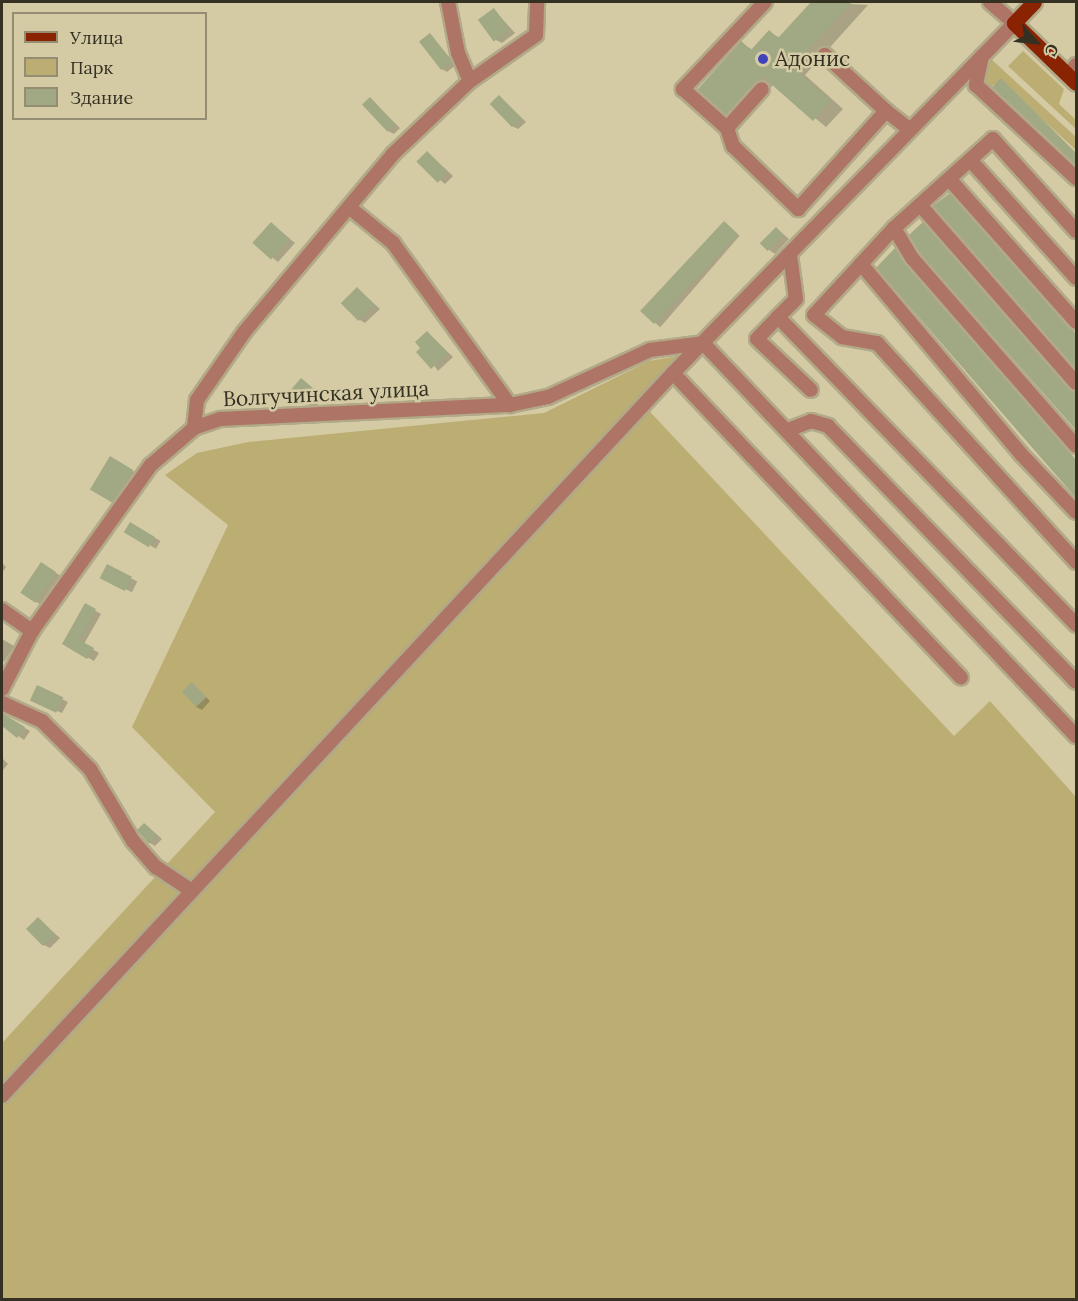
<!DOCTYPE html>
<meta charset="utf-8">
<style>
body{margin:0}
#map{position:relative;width:1078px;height:1301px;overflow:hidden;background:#d4cba5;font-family:Lora,serif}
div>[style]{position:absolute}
.green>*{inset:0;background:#bcae73}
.shadow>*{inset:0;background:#0003;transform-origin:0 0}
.building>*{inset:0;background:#a1a884;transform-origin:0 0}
.roads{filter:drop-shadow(2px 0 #b1a988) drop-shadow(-2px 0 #b1a988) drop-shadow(0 2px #b1a988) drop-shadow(0 -2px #b1a988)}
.minor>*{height:14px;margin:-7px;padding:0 7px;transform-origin:7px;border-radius:7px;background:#ae7566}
.major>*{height:15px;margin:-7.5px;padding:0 7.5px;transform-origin:7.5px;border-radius:7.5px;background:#8a2302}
.dots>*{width:16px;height:16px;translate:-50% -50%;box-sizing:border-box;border:3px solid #d4cba5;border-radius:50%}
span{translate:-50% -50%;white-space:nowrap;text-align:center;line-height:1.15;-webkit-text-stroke:5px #d4cba5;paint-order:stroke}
.poi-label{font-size:21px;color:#343022}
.left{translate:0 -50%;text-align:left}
.street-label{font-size:21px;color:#343022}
.frame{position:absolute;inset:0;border:3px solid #343022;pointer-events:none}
.legend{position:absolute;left:12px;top:12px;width:195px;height:108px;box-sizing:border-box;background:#d4cba5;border:2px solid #948d71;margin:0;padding:8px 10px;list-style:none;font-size:18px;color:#343022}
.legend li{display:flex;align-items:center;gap:12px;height:30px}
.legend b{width:30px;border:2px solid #948d71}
.north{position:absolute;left:1006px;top:12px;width:60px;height:60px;-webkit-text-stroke:4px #d4cba5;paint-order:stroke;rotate:117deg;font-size:16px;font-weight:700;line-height:24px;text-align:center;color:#343022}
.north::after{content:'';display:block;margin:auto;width:21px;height:27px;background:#343022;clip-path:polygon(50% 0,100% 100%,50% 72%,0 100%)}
</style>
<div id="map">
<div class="green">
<div style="clip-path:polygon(1023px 51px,1064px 89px,1059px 104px,1076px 120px,1076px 129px,1008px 66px)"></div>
<div style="clip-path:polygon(990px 58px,1076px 137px,1076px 150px,1000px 81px,987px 89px,981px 83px)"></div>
<div style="clip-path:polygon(683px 355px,639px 400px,954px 736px,990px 701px,1076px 797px,1076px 1299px,2px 1299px,2px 1043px,215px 812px,132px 727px,228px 525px,165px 475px,197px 453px,248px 442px,544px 413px,649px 361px)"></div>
</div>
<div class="shadow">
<div style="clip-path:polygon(813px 2px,868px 5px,805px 75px,843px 109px,826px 127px,774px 84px,740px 121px,699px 89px,741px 43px,753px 50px,769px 32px,780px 38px)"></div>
<div style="clip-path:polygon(494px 10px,515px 33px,502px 43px,496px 40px)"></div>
<div style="clip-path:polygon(430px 35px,456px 65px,447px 72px,442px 69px)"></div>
<div style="clip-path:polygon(499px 96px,526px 122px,518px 129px,512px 126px)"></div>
<div style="clip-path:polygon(370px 99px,400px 128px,394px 134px,388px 131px)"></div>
<div style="clip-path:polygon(428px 153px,453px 176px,445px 184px,419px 162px)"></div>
<div style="clip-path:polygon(271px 224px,295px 243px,278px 262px,273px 258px)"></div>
<div style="left:726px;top:224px;width:18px;height:121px;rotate:41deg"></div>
<div style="clip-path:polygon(777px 229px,789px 239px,775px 254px,769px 250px)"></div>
<div style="clip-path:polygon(358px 289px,380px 309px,365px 323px,360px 320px)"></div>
<div style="clip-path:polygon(427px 332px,453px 357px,438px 371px,422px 348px)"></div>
<div style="clip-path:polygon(301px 380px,325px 398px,314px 408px,290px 393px)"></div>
<div style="left:111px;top:458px;width:35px;height:36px;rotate:31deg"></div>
<div style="left:131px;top:524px;width:34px;height:9px;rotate:30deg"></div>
<div style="clip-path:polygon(2px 563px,6px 567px,2px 573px)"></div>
<div style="left:41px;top:564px;width:23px;height:35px;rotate:31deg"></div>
<div style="left:107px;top:566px;width:34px;height:12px;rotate:27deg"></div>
<div style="clip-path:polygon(86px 605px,101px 614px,84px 644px,99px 653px,94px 661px,64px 644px)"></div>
<div style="clip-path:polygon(2px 639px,14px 646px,4px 662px,2px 660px)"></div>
<div style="clip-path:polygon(193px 684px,210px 701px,202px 710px,196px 707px)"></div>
<div style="clip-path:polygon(37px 687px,68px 702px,62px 713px,38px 703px)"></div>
<div style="clip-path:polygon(4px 716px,30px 731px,24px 740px,2px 724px)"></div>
<div style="clip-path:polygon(2px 758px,8px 764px,2px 771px)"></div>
<div style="clip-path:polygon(145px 824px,162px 839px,155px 846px,150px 843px)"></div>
<div style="clip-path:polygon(38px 919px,60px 938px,50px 948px,44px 945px)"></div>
</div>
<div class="building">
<div style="clip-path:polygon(811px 2px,852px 2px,793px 67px,831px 101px,813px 121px,762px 76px,726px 115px,697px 90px,741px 41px,751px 50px,769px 30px,778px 38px)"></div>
<div style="left:494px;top:8px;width:27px;height:20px;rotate:54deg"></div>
<div style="left:430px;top:33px;width:36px;height:14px;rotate:52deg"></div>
<div style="clip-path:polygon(1001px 78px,1077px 154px,1077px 166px,992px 87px)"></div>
<div style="left:499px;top:95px;width:32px;height:13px;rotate:46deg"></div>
<div style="left:370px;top:97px;width:37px;height:11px;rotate:47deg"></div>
<div style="left:427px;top:151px;width:30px;height:15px;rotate:45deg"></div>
<div style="clip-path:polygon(950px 193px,1077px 335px,1077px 370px,933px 206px)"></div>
<div style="left:724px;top:221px;width:19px;height:123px;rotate:43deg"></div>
<div style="left:271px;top:222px;width:25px;height:28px;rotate:42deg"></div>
<div style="clip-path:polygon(923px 222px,1077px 392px,1077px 431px,919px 253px,909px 235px)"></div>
<div style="left:776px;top:227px;width:11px;height:23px;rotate:45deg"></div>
<div style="clip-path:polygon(895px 248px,1077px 461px,1077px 499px,876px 268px)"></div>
<div style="left:357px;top:287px;width:25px;height:23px;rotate:45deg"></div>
<div style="clip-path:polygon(427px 331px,448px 353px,431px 369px,416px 352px,420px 348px,415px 342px)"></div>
<div style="clip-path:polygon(301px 378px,320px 394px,307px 405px,288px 393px)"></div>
<div style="left:110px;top:456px;width:27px;height:39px;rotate:31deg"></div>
<div style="left:130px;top:522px;width:29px;height:12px;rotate:31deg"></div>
<div style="left:41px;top:562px;width:18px;height:37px;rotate:34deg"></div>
<div style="left:107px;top:564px;width:28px;height:16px;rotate:27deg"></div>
<div style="clip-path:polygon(85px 603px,96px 609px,79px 640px,94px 648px,87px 659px,62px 644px)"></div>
<div style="left:192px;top:682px;width:21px;height:14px;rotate:47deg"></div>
<div style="left:37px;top:685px;width:29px;height:17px;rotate:25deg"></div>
<div style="clip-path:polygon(2px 713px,25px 727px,17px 738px,2px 726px)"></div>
<div style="clip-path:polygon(144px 823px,157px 835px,149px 844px,137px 830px)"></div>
<div style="left:38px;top:917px;width:24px;height:17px;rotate:45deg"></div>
</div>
<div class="roads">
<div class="minor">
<div style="left:448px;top:2px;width:52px;rotate:78.9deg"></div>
<div style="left:458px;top:53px;width:30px;rotate:67deg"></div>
<div style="left:765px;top:2px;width:120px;rotate:133.3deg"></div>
<div style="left:683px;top:89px;width:59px;rotate:41.6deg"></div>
<div style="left:727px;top:128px;width:19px;rotate:72deg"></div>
<div style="left:733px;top:146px;width:91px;rotate:44.1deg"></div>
<div style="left:798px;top:209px;width:132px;rotate:-48.1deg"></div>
<div style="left:886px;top:111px;width:83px;rotate:-137.4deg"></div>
<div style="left:982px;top:56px;width:30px;rotate:102deg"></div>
<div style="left:976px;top:85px;width:137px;rotate:42.9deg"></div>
<div style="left:1068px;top:75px;width:13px;rotate:-51deg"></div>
<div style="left:886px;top:111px;width:29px;rotate:38deg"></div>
<div style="left:727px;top:128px;width:52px;rotate:-48.1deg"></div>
<div style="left:972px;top:162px;width:156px;rotate:48.1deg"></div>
<div style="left:951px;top:181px;width:188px;rotate:48.4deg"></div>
<div style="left:921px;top:206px;width:235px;rotate:48.8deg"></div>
<div style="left:349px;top:207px;width:57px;rotate:39.3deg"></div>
<div style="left:393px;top:243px;width:200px;rotate:54.2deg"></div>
<div style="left:1076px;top:231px;width:124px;rotate:-132.1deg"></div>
<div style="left:993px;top:139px;width:133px;rotate:138deg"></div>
<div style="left:894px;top:228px;width:35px;rotate:59deg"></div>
<div style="left:912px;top:258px;width:249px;rotate:48.9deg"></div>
<div style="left:790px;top:255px;width:44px;rotate:82.2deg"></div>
<div style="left:796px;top:299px;width:25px;rotate:135deg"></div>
<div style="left:778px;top:317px;width:429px;rotate:45.9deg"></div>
<div style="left:861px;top:264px;width:49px;rotate:-47.5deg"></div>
<div style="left:778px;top:317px;width:30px;rotate:134deg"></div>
<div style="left:757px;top:339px;width:74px;rotate:43.4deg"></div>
<div style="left:703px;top:343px;width:542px;rotate:46.5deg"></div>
<div style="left:673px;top:373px;width:419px;rotate:46.6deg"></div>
<div style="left:194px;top:428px;width:28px;rotate:-84deg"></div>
<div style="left:197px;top:400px;width:84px;rotate:-55.2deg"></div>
<div style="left:245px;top:331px;width:231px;rotate:-50.1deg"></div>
<div style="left:393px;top:154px;width:106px;rotate:-43.5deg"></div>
<div style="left:470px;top:81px;width:80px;rotate:-34.9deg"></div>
<div style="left:536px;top:35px;width:33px;rotate:-88deg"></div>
<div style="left:788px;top:430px;width:25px;rotate:-21deg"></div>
<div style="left:811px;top:421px;width:18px;rotate:16deg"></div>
<div style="left:828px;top:426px;width:356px;rotate:45.9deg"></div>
<div style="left:1076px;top:512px;width:80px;rotate:-133.5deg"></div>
<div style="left:1021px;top:454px;width:248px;rotate:-130.1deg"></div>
<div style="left:861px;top:264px;width:69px;rotate:132.7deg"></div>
<div style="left:814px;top:315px;width:36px;rotate:38deg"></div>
<div style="left:842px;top:337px;width:36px;rotate:10deg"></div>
<div style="left:877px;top:343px;width:296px;rotate:47.7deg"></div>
<div style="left:2px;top:610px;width:37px;rotate:35deg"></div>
<div style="left:2px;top:689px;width:65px;rotate:-62.7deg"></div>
<div style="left:32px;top:631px;width:204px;rotate:-54.4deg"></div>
<div style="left:151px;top:465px;width:57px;rotate:-40.7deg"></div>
<div style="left:194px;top:428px;width:28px;rotate:-19deg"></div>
<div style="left:220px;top:419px;width:290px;rotate:-2.8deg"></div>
<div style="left:510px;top:405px;width:39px;rotate:-12deg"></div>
<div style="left:548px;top:397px;width:112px;rotate:-24.7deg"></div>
<div style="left:650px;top:350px;width:53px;rotate:-7.5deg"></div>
<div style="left:2px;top:703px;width:44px;rotate:24.2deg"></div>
<div style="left:42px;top:721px;width:68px;rotate:45deg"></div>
<div style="left:90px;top:769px;width:84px;rotate:59.2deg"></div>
<div style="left:133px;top:841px;width:35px;rotate:49deg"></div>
<div style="left:156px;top:867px;width:43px;rotate:33.7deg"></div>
<div style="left:2px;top:1096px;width:986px;rotate:-47.14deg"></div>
<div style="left:673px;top:373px;width:489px;rotate:-45.7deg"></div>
<div style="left:1014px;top:23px;width:32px;rotate:-139deg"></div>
</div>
<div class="major">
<div style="left:1034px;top:2px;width:29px;rotate:134deg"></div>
<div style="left:1014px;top:23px;width:86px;rotate:44.1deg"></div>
</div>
</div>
<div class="dots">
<div style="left:763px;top:59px;background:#4144b9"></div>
</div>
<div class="poi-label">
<span class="left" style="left:775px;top:59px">Адонис</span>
</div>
<div class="street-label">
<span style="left:326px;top:394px;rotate:-3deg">Волгучинская улица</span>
</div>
<div class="frame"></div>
<ul class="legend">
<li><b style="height:8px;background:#8a2302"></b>Улица</li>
<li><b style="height:16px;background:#bcae73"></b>Парк</li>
<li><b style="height:16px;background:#a1a884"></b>Здание</li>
</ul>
<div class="north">С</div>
</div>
